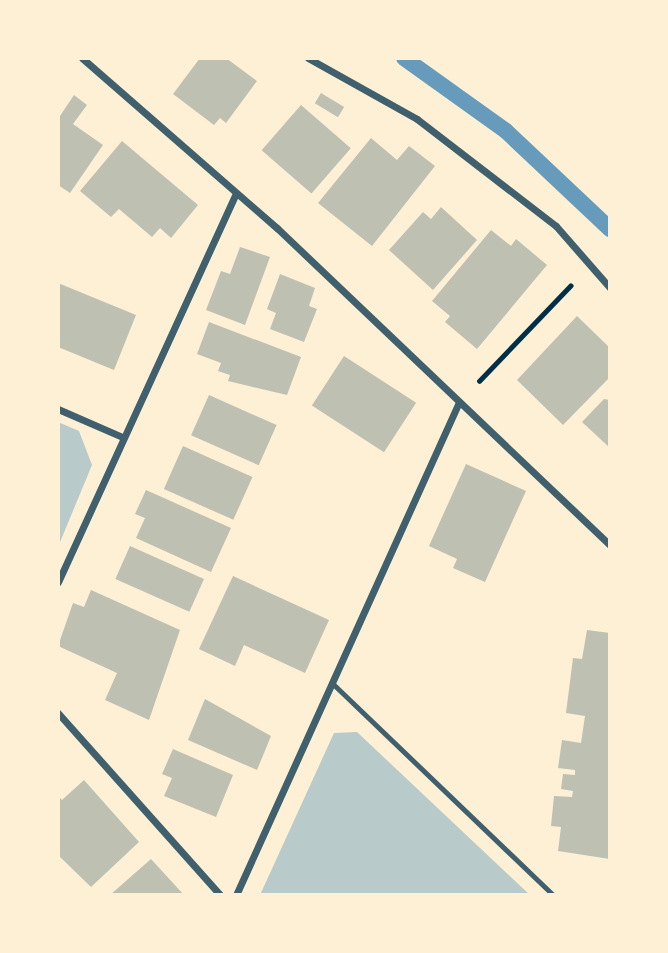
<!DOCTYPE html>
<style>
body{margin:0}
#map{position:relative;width:668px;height:953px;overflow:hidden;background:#fdf0d5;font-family:"Roboto Serif",serif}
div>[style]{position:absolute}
.green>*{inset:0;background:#b9caca}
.stream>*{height:16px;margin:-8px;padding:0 8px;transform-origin:8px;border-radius:8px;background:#669bbc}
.building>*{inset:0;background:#bec0b2;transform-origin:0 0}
.path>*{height:4.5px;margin:-2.25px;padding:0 2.25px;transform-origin:2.25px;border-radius:2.25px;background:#003049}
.service>*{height:5px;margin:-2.5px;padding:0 2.5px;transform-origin:2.5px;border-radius:2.5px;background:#3f606c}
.minor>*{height:7px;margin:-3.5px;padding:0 3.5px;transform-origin:3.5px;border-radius:3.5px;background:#3f606c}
span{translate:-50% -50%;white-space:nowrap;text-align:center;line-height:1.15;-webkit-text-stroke:7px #fdf0d5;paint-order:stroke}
.frame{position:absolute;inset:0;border:60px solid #fdf0d5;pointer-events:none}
</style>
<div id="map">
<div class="green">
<div style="clip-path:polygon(58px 422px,79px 431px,92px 465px,58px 547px)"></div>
<div style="clip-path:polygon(357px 732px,530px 895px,260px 895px,334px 733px)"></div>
</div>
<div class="stream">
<div style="left:404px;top:58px;width:125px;rotate:35.6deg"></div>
<div style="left:506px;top:131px;width:143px;rotate:43.3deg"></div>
</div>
<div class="building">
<div style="clip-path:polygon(200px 58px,226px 58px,257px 81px,226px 123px,220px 118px,214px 125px,173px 94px)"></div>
<div style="left:321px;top:93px;width:27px;height:12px;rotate:31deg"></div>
<div style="clip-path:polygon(74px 95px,87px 105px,73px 124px,103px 145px,70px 193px,58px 185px,58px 119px)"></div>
<div style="left:301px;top:105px;width:66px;height:60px;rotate:41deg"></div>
<div style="clip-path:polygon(371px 138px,397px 160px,409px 146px,435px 166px,372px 246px,318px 203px)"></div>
<div style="clip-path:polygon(122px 141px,198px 205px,171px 238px,160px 228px,152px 237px,119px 209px,111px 217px,80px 191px)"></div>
<div style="clip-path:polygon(441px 207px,477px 240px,433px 290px,389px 250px,423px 212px,431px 219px)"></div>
<div style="clip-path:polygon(491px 230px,511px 246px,516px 239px,547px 265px,477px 349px,445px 322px,450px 316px,432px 301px)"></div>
<div style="clip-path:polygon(240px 247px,270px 257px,245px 325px,206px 310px,221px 271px,230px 274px)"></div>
<div style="clip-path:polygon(280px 274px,315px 288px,309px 306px,317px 309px,304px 342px,270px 329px,276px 313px,267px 309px)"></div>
<div style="clip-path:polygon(58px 283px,136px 315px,114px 370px,58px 347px)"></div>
<div style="clip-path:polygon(577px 316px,610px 348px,610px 377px,563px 425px,517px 380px)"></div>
<div style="clip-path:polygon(209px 322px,301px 357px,287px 395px,228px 381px,230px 375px,218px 371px,221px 363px,197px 354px)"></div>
<div style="left:344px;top:356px;width:86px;height:59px;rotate:33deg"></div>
<div style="left:209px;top:395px;width:74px;height:44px;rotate:24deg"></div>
<div style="clip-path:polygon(604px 399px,610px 400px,610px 448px,582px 422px)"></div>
<div style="left:183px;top:446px;width:76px;height:47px;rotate:24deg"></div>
<div style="clip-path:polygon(466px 464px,526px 491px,485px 582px,453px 568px,457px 559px,429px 546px)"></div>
<div style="clip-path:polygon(146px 490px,231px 528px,211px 572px,136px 538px,145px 518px,135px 514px)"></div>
<div style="left:130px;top:546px;width:81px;height:36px;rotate:24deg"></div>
<div style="clip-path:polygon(233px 576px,329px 620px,305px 673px,244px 645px,235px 666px,199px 649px)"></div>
<div style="clip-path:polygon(91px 590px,180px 630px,149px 720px,105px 700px,117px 673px,58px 646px,73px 603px,84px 607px)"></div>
<div style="clip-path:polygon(587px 630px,610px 633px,610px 859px,558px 851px,561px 827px,551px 826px,554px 796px,572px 797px,573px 791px,561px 789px,563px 774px,575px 775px,575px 770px,558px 768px,562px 740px,581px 743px,585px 716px,566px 713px,573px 658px,582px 659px)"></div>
<div style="clip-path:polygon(205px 699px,271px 736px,257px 770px,188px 740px)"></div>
<div style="clip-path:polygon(173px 749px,233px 775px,216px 817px,164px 796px,172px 778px,162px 774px)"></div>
<div style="clip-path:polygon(84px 780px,139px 842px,91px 887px,58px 855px,58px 796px,62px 800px)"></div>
<div style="clip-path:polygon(151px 859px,184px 895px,110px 895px)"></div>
</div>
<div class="path">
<div style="left:479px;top:381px;width:132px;rotate:-46.2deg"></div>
</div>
<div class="service">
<div style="left:332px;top:683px;width:306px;rotate:43.8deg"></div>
</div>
<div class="minor">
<div style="left:82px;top:58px;width:259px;rotate:41.1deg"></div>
<div style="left:277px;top:228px;width:460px;rotate:43.6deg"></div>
<div style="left:308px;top:58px;width:125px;rotate:29.2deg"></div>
<div style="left:417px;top:119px;width:175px;rotate:37.6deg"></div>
<div style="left:556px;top:226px;width:82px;rotate:48.9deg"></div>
<div style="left:58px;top:409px;width:68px;rotate:23.5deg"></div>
<div style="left:58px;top:582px;width:425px;rotate:-65.4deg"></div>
<div style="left:58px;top:713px;width:244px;rotate:48.3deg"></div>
<div style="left:236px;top:895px;width:541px;rotate:-65.66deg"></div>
</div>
<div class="frame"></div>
</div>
